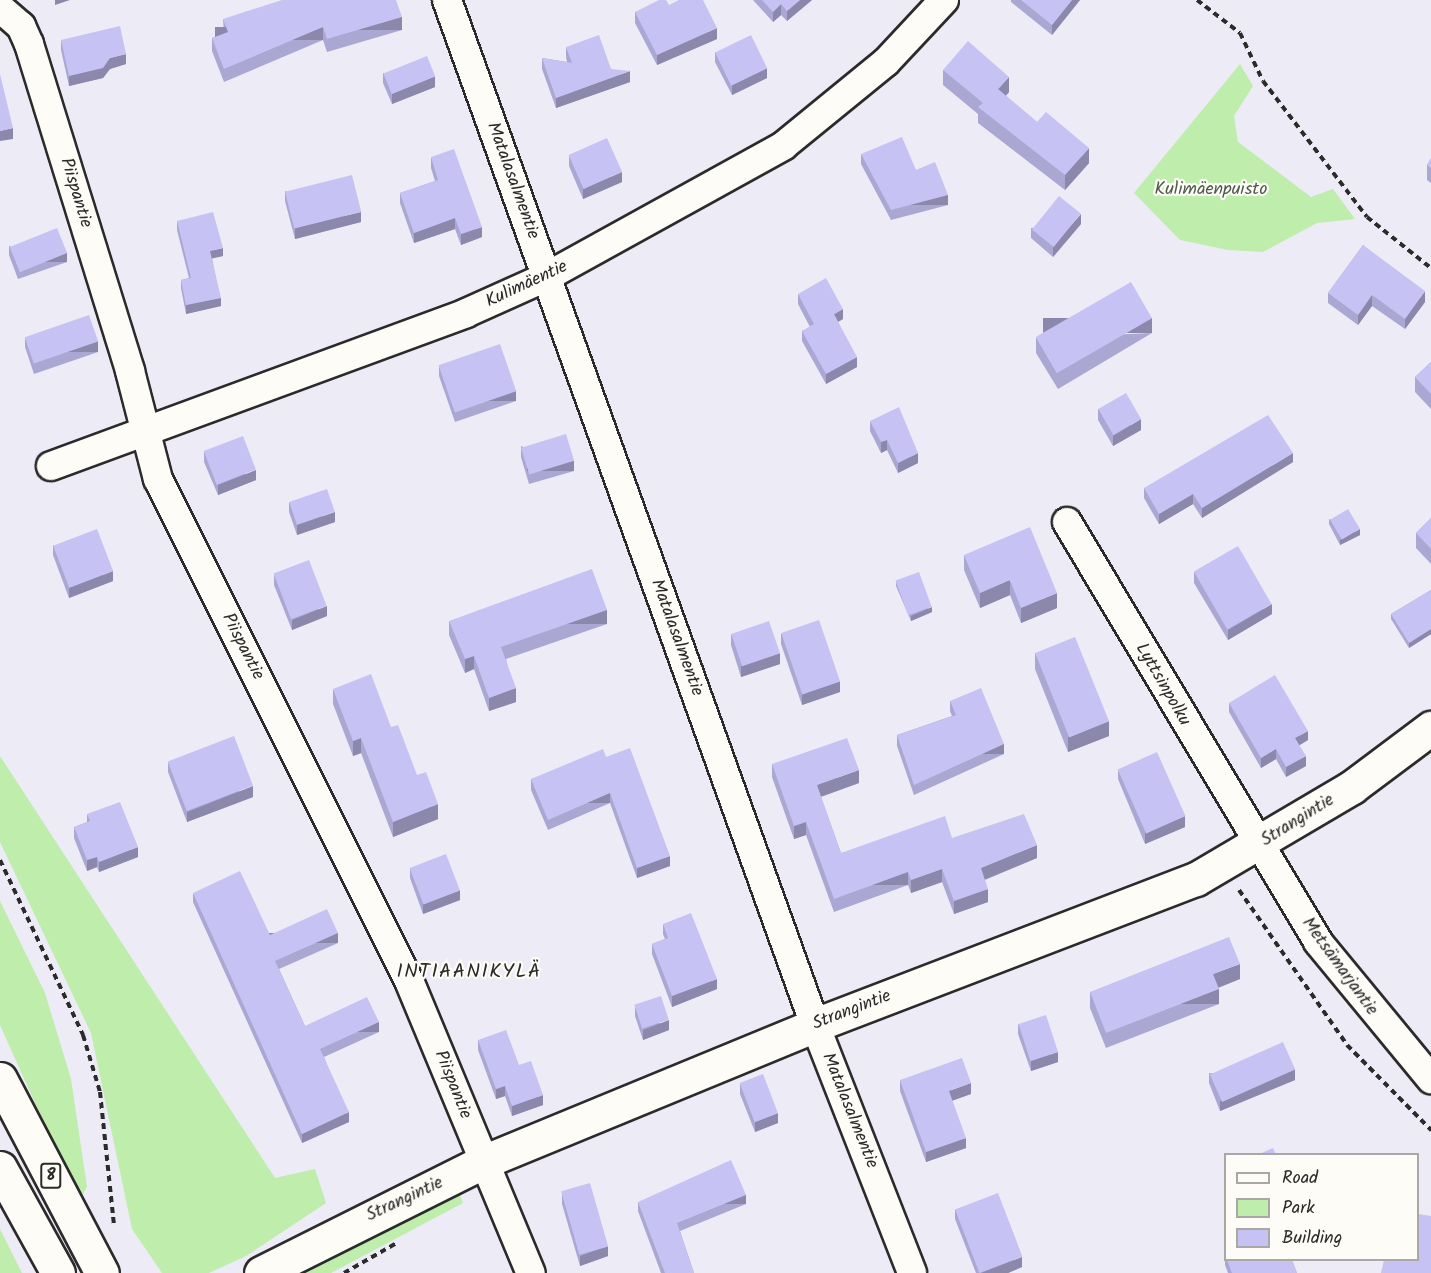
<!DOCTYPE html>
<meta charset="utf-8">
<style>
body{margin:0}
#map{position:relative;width:1431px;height:1273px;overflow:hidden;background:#ecebf6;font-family:Kalam,sans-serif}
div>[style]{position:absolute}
.green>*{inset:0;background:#beedac}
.path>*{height:4px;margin-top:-2px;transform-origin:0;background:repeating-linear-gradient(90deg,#2b2b2b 0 6px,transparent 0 10.5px)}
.roads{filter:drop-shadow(2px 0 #2b2b2b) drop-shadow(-2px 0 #2b2b2b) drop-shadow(0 2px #2b2b2b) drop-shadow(0 -2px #2b2b2b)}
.street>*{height:28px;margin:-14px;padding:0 14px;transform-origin:14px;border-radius:14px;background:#fdfcf7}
.secondary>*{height:33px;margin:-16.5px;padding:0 16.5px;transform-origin:16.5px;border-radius:16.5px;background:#fdfcf7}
.highway>*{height:33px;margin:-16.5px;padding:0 16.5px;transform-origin:16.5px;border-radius:16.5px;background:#fdfcf7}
.wall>*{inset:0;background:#aaa7d2}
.shaded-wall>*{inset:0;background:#8b88ab;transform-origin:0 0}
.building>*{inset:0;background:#c6c2f4;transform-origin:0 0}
span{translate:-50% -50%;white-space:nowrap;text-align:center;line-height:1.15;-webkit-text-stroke:4.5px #fdfcf7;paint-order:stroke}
.shield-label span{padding:2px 4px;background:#fdfcf7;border:2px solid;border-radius:4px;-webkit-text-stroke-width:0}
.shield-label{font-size:16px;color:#2b2b2b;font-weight:700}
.street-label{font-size:18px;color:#2b2b2b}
.park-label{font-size:18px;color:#505c4b}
.neighbourhood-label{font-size:20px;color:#2b2b2b;letter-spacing:1.5px}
.legend{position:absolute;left:1224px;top:1153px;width:195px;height:108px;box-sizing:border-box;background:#fdfcf7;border:2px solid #a9a8a5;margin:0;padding:8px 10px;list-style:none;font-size:18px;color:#2b2b2b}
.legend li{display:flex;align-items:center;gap:12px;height:30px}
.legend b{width:30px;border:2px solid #a9a8a5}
</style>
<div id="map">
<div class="green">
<div style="clip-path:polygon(1240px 64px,1253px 86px,1234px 116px,1238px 142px,1311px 197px,1333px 189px,1355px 219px,1317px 223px,1263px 252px,1228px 250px,1180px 240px,1134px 193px)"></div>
<div style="clip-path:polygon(0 756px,275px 1178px,315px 1169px,326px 1203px,246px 1256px,209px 1273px,162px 1273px,132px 1229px,91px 1033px,0 842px)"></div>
<div style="clip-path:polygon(0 901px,45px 993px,71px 1079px,87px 1187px,79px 1201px,0 1025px)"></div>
<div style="clip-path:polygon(460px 1195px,463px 1203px,331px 1273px,295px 1273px)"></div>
<div style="clip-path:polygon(0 1229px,22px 1273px,0 1273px)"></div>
</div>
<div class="path">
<div style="left:1197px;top:0;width:54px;rotate:37.5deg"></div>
<div style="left:1240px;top:33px;width:53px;rotate:64.4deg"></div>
<div style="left:1263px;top:81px;width:171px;rotate:52.6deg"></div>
<div style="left:1367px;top:217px;width:82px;rotate:38.6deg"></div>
<div style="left:0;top:860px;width:194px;rotate:64.6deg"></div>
<div style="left:83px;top:1035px;width:59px;rotate:73.4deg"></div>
<div style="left:100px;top:1092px;width:134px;rotate:84deg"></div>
<div style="left:1239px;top:890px;width:189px;rotate:55.1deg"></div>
<div style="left:1347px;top:1045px;width:120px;rotate:45.3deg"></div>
<div style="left:344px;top:1273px;width:59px;rotate:-29.6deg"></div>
</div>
<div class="roads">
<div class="street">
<div style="left:447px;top:0;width:1089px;rotate:70.25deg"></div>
<div style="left:815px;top:1025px;width:266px;rotate:68.6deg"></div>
<div style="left:0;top:8px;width:28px;rotate:41deg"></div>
<div style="left:21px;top:26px;width:20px;rotate:66deg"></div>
<div style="left:29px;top:44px;width:342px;rotate:72.8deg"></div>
<div style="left:130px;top:371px;width:112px;rotate:75.5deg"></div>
<div style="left:158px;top:479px;width:563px;rotate:63.43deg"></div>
<div style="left:410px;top:983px;width:314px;rotate:67.4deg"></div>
<div style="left:51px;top:466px;width:442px;rotate:-20.2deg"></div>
<div style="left:466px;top:313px;width:88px;rotate:-24.2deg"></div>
<div style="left:546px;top:277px;width:271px;rotate:-28.9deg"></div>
<div style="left:783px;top:146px;width:133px;rotate:-39.2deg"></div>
<div style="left:886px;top:62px;width:85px;rotate:-46.9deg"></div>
<div style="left:1067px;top:522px;width:489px;rotate:59.1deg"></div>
<div style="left:1318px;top:942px;width:178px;rotate:50.5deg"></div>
</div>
<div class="secondary">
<div style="left:261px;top:1273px;width:248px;rotate:-26.6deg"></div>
<div style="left:483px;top:1162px;width:359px;rotate:-22.4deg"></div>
<div style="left:815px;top:1025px;width:408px;rotate:-21deg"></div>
<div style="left:1196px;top:879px;width:181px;rotate:-30.5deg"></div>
<div style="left:1352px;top:787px;width:99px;rotate:-36.8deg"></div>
</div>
<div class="highway">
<div style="left:0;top:1079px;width:219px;rotate:62.3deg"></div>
<div style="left:0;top:1168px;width:120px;rotate:61.1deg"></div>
</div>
</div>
<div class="wall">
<div style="clip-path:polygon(753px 0,812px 0,787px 21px,781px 15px,773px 22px)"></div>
<div style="clip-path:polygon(1011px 0,1080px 0,1052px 35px,1011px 2px)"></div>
<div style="clip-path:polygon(669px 5px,717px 39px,657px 65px,635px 23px,635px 12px)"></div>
<div style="clip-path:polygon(223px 19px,402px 30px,327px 52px,323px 40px,224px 82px,212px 51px,212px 38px,224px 33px)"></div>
<div style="clip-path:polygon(61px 40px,126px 64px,110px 69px,103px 78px,69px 86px,61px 50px)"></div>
<div style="clip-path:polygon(566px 47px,611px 69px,630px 82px,556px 108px,542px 69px,542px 58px,567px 62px,566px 57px)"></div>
<div style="clip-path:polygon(715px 52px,767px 78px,732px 95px,715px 62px)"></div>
<div style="clip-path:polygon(943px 70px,1009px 92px,1006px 96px,1037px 122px,1089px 163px,1065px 190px,978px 123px,978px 114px,943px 85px)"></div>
<div style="clip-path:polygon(383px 73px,435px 87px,392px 104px,383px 83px)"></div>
<div style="clip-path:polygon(861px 154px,948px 205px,891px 220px,861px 164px)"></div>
<div style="clip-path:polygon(569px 155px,622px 182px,583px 199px,569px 166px)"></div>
<div style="clip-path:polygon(431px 157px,482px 237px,461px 245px,455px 229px,414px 243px,400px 203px,400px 193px,435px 181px,431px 168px)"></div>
<div style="clip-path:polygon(1431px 158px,1431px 183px,1427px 180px,1427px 165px)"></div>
<div style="clip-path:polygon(285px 191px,361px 222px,295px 239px,285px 201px)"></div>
<div style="clip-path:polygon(177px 221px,223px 256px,212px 258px,221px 306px,186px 314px,181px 288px,181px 280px,189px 278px,177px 230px)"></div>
<div style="clip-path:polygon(1081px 224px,1053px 257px,1031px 238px,1031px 228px)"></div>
<div style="clip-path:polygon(1363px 245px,1425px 302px,1405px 329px,1372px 306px,1358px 325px,1328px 303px,1328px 293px)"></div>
<div style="clip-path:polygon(9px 246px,67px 262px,18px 279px,9px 255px)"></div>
<div style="clip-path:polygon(798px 294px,843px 319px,838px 322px,857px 367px,826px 384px,802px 341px,802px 331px,810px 327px,798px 304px)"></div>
<div style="clip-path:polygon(1152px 333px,1058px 389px,1036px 353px,1036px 338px)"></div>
<div style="clip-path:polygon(25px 337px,98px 352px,34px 374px,25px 347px)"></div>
<div style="clip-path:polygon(1431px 362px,1431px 409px,1415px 392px,1415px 377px)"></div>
<div style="clip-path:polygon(439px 365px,516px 401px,455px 422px,439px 376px)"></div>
<div style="clip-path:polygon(1098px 409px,1141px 430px,1113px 446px,1098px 420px)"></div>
<div style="clip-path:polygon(870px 421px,918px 463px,898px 473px,887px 450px,881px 453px,870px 431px)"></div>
<div style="clip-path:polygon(521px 446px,574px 471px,529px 484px,521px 457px)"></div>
<div style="clip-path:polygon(204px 451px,256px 480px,218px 495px,204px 462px)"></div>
<div style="clip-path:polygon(1293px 462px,1202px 518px,1193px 504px,1159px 524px,1144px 498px,1144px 488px)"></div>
<div style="clip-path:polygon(289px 502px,335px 522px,297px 535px,289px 512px)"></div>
<div style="clip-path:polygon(1431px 518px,1431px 564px,1416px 548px,1416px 533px)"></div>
<div style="clip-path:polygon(1329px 519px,1360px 535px,1340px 545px,1329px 524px)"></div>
<div style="clip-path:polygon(53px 545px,113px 581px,69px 598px,53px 555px)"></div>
<div style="clip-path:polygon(964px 555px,1057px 608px,1021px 623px,1010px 595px,980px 608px,964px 570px)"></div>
<div style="clip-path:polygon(1194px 572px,1272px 614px,1228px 640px,1194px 583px)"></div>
<div style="clip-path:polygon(274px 574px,327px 616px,292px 630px,274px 585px)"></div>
<div style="clip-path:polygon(896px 581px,932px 612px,911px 621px,896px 586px)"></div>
<div style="clip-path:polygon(1431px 590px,1431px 634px,1409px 648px,1391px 619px,1391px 614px)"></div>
<div style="clip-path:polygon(449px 621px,607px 624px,506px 659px,516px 702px,489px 711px,474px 669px,465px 673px,449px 635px)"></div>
<div style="clip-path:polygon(781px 633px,840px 692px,802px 705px,781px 644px)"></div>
<div style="clip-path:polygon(731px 634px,780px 664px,741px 677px,731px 645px)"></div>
<div style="clip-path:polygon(1035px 653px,1109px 736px,1068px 752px,1035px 669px)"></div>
<div style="clip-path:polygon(333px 689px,391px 727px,438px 819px,393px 837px,361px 753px,353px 756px,333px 704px)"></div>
<div style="clip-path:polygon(950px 701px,1004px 754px,914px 795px,897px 746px,897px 735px,952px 716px,950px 711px)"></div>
<div style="clip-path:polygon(1229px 703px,1308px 740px,1299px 745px,1306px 766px,1286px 777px,1276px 759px,1261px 768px,1229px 712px)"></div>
<div style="clip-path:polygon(606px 757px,670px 866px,637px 878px,610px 803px,548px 830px,531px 790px,531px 779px)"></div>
<div style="clip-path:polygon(168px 762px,253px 797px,187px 822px,168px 772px)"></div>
<div style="clip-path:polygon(772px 764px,859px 783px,821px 797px,841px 853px,952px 838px,1037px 858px,985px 880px,988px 902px,954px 914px,942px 882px,911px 893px,908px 885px,834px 912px,806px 835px,794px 839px,772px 777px)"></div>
<div style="clip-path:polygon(1118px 769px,1185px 827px,1145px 844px,1118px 779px)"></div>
<div style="clip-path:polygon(87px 814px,138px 857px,99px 872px,97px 867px,87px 871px,74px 838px,74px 827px,87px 822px)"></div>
<div style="clip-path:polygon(410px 868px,460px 900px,423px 914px,410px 878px)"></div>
<div style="clip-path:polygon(193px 893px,270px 935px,338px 943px,279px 969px,305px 1026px,379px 1032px,324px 1057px,349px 1122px,302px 1143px,193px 902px)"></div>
<div style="clip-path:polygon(663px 924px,717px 989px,672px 1007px,652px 954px,652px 944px,665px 939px,663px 934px)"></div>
<div style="clip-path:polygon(1240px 979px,1218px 987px,1219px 1004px,1106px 1048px,1090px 1008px,1090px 992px)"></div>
<div style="clip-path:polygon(635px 1006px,669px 1030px,643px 1040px,635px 1016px)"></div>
<div style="clip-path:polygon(1018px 1024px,1058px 1062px,1031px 1071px,1018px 1034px)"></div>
<div style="clip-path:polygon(478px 1040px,519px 1065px,543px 1105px,512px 1116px,505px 1096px,496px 1099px,478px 1050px)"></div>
<div style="clip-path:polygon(1209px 1073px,1295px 1080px,1220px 1111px,1209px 1083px)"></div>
<div style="clip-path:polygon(900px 1080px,971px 1094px,952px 1100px,966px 1148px,926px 1162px,900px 1091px)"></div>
<div style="clip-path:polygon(740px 1084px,778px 1123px,755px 1132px,740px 1094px)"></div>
<div style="clip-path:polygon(562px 1193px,608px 1256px,580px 1266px,562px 1204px)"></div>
<div style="clip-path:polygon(638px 1202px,746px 1204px,680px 1231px,694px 1273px,661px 1273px,638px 1211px)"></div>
<div style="clip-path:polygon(955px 1209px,1022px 1267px,1008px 1273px,976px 1273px,955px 1219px)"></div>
<div style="clip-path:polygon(1225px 1255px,1226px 1260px,1292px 1260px,1297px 1273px,1228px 1273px,1225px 1265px)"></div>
</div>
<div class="shaded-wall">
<div style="clip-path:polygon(55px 0,70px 0,55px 5px)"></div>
<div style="clip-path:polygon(800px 0,812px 0,787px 21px,787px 11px)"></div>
<div style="clip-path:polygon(1072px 0,1080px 0,1052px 35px,1052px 25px)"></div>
<div style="clip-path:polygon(781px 4px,781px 15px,773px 22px,773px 12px)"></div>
<div style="left:402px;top:17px;width:13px;height:78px;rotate:90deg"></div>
<div style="left:323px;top:27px;width:13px;height:108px;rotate:90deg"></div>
<div style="clip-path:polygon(717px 28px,717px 39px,657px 65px,657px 55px)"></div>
<div style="clip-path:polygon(126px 54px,126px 64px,110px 69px,103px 78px,69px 86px,69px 76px,110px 58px)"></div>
<div style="clip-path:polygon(767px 68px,767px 78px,732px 95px,732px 85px)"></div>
<div style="clip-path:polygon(630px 71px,630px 82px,556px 108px,556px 98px)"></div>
<div style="clip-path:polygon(435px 76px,435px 87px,392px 104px,392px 94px)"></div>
<div style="clip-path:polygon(1009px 77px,1009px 92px,998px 104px,998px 89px)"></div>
<div style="clip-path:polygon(13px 128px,13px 139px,0 141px,0 131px)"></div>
<div style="clip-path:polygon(1089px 148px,1089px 163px,1065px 190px,1065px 175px)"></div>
<div style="clip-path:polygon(622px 172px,622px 182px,583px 199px,583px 189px)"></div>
<div style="left:948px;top:195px;width:10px;height:59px;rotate:90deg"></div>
<div style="clip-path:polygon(361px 212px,361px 222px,295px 239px,295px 228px)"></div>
<div style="clip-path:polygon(1081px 214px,1081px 224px,1053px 257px,1053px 246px)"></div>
<div style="clip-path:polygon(455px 218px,455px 229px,414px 243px,414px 233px)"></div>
<div style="clip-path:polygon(482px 227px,482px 237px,461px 245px,461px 234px)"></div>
<div style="clip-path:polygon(223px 248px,223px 256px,210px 259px,210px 251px)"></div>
<div style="left:67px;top:253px;width:9px;height:52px;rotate:90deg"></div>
<div style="clip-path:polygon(1425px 291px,1425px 302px,1405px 329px,1405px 319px)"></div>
<div style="clip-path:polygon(1372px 295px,1372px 306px,1358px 325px,1358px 315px)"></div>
<div style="clip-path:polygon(221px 298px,221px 306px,186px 314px,186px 305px)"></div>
<div style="clip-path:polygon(843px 309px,843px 319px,834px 324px,834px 314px)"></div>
<div style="left:1152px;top:318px;width:15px;height:109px;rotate:90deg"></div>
<div style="left:98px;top:341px;width:11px;height:68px;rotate:90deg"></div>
<div style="clip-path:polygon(857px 357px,857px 367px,826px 384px,826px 374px)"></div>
<div style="left:516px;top:391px;width:10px;height:65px;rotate:90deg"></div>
<div style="clip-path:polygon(1141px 419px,1141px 430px,1113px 446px,1113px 436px)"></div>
<div style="clip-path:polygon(887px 440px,887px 450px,881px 453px,881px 442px)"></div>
<div style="clip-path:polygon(918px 453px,918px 463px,898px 473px,898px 463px)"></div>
<div style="clip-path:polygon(1293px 453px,1293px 462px,1202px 518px,1202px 508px)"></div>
<div style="left:574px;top:461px;width:10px;height:47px;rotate:90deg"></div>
<div style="clip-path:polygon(256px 470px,256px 480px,218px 495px,218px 485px)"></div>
<div style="clip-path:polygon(1193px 494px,1193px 504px,1159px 524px,1159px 514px)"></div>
<div style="clip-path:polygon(335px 512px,335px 522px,297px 535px,297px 525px)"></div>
<div style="clip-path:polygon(1360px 529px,1360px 535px,1340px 545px,1340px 540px)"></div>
<div style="clip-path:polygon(113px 571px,113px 581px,69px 598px,69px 588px)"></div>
<div style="clip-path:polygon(1010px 580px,1010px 595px,980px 608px,980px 593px)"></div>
<div style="clip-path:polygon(1057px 593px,1057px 608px,1021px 623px,1021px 608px)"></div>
<div style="clip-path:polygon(1272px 604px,1272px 614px,1228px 640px,1228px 630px)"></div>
<div style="clip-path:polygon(327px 606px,327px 616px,292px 630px,292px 620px)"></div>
<div style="clip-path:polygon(932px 607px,932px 612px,911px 621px,911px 616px)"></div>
<div style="left:607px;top:610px;width:14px;height:112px;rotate:90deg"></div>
<div style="clip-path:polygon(1431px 629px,1431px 634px,1409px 648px,1409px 643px)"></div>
<div style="clip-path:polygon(780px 653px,780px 664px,741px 677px,741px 666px)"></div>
<div style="clip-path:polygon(474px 656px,474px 669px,465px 673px,465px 659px)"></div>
<div style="clip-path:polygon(840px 681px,840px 692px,802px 705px,802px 694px)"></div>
<div style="clip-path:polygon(516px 688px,516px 702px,489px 711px,489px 698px)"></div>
<div style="clip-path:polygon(1109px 721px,1109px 736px,1068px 752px,1068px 737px)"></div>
<div style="clip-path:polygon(1308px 731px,1308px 740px,1295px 748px,1295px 738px)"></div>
<div style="clip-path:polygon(361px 738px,361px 753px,353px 756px,353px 741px)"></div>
<div style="left:1004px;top:744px;width:10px;height:99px;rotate:90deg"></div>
<div style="clip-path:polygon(1276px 749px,1276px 759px,1261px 768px,1261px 758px)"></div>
<div style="clip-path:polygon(1306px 756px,1306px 766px,1286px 777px,1286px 767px)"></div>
<div style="clip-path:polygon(859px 770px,859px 783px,817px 798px,817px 785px)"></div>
<div style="clip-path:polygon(253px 786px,253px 797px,187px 822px,187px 812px)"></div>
<div style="left:610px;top:793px;width:10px;height:68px;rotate:90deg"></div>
<div style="clip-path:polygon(438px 804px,438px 819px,393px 837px,393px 822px)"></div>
<div style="clip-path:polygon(1185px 816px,1185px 827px,1145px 844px,1145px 833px)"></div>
<div style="clip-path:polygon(806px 822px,806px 835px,794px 839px,794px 826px)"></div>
<div style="clip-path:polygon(1037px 845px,1037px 858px,981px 881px,981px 868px)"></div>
<div style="clip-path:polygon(138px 847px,138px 857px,99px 872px,99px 862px)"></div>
<div style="clip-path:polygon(670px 856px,670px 866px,637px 878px,637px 868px)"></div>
<div style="clip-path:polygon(97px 857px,97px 867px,87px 871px,87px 860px)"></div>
<div style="clip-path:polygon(942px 869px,942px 882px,911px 893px,911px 880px)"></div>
<div style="left:908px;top:872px;width:13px;height:79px;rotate:90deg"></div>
<div style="clip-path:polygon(988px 889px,988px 902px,954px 914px,954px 901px)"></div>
<div style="clip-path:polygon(460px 890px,460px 900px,423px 914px,423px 904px)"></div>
<div style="left:338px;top:933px;width:10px;height:69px;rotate:90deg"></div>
<div style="clip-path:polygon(1240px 964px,1240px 979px,1213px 990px,1213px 974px)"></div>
<div style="clip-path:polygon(717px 979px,717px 989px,672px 1007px,672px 996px)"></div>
<div style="left:1219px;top:989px;width:15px;height:121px;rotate:90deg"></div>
<div style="clip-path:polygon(669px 1020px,669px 1030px,643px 1040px,643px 1030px)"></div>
<div style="left:379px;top:1022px;width:10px;height:65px;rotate:90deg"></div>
<div style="clip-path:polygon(1058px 1052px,1058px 1062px,1031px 1071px,1031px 1061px)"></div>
<div style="clip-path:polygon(1295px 1069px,1295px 1080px,1220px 1111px,1220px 1101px)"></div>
<div style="clip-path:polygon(971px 1083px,971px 1094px,949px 1102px,949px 1091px)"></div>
<div style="clip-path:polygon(505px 1086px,505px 1096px,496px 1099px,496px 1089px)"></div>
<div style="clip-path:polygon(543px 1095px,543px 1105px,512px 1116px,512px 1106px)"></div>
<div style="clip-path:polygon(349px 1112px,349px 1122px,302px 1143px,302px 1134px)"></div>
<div style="clip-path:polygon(778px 1113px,778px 1123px,755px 1132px,755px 1122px)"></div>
<div style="clip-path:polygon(966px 1138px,966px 1148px,926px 1162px,926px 1152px)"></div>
<div style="left:746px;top:1195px;width:9px;height:74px;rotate:90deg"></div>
<div style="clip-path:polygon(608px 1246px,608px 1256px,580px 1266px,580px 1256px)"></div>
<div style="clip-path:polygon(1022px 1257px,1022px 1267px,1008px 1273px,981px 1273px)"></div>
</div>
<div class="building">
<div style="clip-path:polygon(282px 0,396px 0,402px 17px,327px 39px,323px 27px,224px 69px,212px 38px,228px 32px,223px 19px)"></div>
<div style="clip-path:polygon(659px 0,666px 0,669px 5px,679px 0,703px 0,717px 28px,657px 55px,635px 12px)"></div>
<div style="clip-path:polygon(762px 0,800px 0,787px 11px,781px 4px,773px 12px)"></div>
<div style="clip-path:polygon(1021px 0,1072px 0,1052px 25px)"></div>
<div style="clip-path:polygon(120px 26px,126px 54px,110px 58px,103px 68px,69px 76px,61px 40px)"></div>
<div style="clip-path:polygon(599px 35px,611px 69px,630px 71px,556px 98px,542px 58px,572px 63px,566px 47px)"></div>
<div style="left:751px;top:35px;width:37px;height:40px;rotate:64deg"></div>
<div style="clip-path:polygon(968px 41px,1009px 77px,998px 89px,1037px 122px,1046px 112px,1089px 148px,1065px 175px,978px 107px,983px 103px,943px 70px)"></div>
<div style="left:427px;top:56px;width:22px;height:47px;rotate:68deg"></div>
<div style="clip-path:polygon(0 74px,13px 128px,0 131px)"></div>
<div style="clip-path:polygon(902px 137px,916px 170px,935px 162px,948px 195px,891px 210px,861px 154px)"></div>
<div style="left:607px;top:138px;width:37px;height:42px;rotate:66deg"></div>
<div style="clip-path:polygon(454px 149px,482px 227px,461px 234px,455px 218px,414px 233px,400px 193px,438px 180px,431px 157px)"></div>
<div style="clip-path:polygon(1431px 158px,1431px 168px,1427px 165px)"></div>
<div style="left:352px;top:175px;width:38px;height:69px;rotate:76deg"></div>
<div style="left:1059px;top:196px;width:28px;height:43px;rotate:39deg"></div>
<div style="clip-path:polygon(213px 212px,223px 248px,210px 251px,221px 298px,186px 305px,181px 280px,191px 278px,177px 221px)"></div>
<div style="left:57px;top:228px;width:27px;height:51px;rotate:68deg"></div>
<div style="clip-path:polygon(1363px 245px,1425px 291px,1405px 319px,1372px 295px,1358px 315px,1328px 293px)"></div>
<div style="clip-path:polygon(826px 278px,843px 309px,834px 314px,857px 357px,826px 374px,802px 331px,814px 324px,798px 294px)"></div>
<div style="left:1131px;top:282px;width:42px;height:110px;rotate:60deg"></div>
<div style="left:89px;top:315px;width:28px;height:68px;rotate:71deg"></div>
<div style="left:500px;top:344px;width:50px;height:65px;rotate:71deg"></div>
<div style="clip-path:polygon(1431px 362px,1431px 394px,1415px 377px)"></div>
<div style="left:1126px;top:393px;width:30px;height:32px;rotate:60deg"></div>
<div style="clip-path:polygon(899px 407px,918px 453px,898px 463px,887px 440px,881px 442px,870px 421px)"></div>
<div style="clip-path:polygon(1268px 415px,1293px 453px,1202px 508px,1193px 494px,1159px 514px,1144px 488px)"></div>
<div style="left:566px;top:434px;width:28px;height:47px;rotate:73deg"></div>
<div style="left:243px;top:436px;width:36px;height:42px;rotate:69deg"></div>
<div style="left:327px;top:489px;width:24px;height:40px;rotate:71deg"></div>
<div style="left:1348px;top:509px;width:23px;height:21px;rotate:59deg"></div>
<div style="clip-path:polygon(1431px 518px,1431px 549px,1416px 533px)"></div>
<div style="clip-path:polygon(1030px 527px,1057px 593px,1021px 608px,1010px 580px,980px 593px,964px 555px)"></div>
<div style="left:97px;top:529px;width:45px;height:47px;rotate:69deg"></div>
<div style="left:1238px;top:546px;width:67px;height:51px;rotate:60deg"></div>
<div style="left:309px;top:560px;width:49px;height:38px;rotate:69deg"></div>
<div style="clip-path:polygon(592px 569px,607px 610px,501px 647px,516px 688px,489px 698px,474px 656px,465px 659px,449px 621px)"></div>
<div style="left:919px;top:572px;width:37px;height:25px;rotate:70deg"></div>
<div style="clip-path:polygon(1431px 590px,1431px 629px,1409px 643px,1391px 614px)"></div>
<div style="left:819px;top:620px;width:65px;height:40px;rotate:71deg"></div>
<div style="left:769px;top:621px;width:34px;height:40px;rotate:71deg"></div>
<div style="left:1075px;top:637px;width:91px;height:43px;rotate:68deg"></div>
<div style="clip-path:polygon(371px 674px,391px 727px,398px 725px,417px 775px,426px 772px,438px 804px,393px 822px,361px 738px,353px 741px,333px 689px)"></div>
<div style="clip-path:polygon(1275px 675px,1308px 731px,1295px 738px,1306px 756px,1286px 767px,1276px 749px,1261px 758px,1229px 703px)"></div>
<div style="clip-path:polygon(981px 688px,1004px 744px,914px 785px,897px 735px,956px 715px,950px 701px)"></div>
<div style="left:234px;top:736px;width:53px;height:71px;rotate:69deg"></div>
<div style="clip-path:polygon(847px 738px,859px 770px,817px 785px,841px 853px,945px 816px,952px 838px,1024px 814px,1037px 845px,981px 868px,988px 889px,954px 901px,942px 869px,911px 880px,908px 872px,834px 899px,806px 822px,794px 826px,772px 764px)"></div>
<div style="clip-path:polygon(630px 748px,670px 856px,637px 868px,610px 793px,548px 820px,531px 779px,603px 749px,606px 757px)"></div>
<div style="left:1157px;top:752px;width:70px;height:43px;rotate:66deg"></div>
<div style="clip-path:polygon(120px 802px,138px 847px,99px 862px,97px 857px,87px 860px,74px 827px,90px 821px,87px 814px)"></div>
<div style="left:446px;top:854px;width:39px;height:39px;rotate:69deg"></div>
<div style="clip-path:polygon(240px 871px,270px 935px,327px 909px,338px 933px,275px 961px,305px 1026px,367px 997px,379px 1022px,320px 1049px,349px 1112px,302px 1134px,193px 893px)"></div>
<div style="clip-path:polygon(691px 913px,717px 979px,672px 996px,652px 944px,668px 938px,663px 924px)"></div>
<div style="clip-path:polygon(1229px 937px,1240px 964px,1213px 974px,1219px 989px,1106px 1033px,1090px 992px)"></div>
<div style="left:661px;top:996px;width:25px;height:28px;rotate:72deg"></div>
<div style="left:1046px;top:1015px;width:39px;height:29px;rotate:72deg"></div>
<div style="clip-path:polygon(506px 1030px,519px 1065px,531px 1061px,543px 1095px,512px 1106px,505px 1086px,496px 1089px,478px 1040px)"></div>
<div style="left:1283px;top:1042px;width:30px;height:80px;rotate:66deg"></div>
<div style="clip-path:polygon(962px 1058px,971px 1083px,949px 1091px,966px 1138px,926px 1152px,900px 1080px)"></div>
<div style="left:763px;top:1074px;width:42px;height:25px;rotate:69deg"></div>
<div style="clip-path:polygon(1273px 1148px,1276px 1155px,1257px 1155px)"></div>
<div style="clip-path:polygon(731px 1160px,746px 1195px,677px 1223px,694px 1273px,665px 1273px,638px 1202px)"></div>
<div style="left:590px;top:1183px;width:66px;height:30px;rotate:74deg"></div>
<div style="left:998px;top:1193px;width:68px;height:46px;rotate:69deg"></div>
<div style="clip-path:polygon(1418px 1214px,1431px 1216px,1431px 1273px,1381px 1273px,1384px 1260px,1418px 1260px)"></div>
<div style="clip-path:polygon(1227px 1260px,1292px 1260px,1297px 1273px,1232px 1273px)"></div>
</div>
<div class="shield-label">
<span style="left:51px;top:1176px">8</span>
</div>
<div class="street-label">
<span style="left:512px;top:181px;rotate:70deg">Matalasalmentie</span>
<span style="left:75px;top:193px;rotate:73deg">Piispantie</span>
<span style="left:527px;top:285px;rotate:-25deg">Kulimäentie</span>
<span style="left:676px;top:638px;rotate:70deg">Matalasalmentie</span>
<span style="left:242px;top:647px;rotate:63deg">Piispantie</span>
<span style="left:1162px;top:685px;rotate:60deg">Lyttsinpolku</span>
<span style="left:1298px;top:821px;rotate:-32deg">Strangintie</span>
<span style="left:1339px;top:967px;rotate:54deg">Metsämarjantie</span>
<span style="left:852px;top:1011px;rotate:-21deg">Strangintie</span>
<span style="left:452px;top:1085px;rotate:68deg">Piispantie</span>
<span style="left:849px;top:1111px;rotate:68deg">Matalasalmentie</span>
<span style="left:405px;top:1200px;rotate:-25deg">Strangintie</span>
</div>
<div class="park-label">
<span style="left:1211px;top:190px">Kulimäenpuisto</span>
</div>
<div class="neighbourhood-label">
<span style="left:469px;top:972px">INTIAANIKYLÄ</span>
</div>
<ul class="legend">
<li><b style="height:8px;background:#fdfcf7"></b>Road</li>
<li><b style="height:16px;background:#beedac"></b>Park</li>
<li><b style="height:16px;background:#c6c2f4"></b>Building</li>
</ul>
</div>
